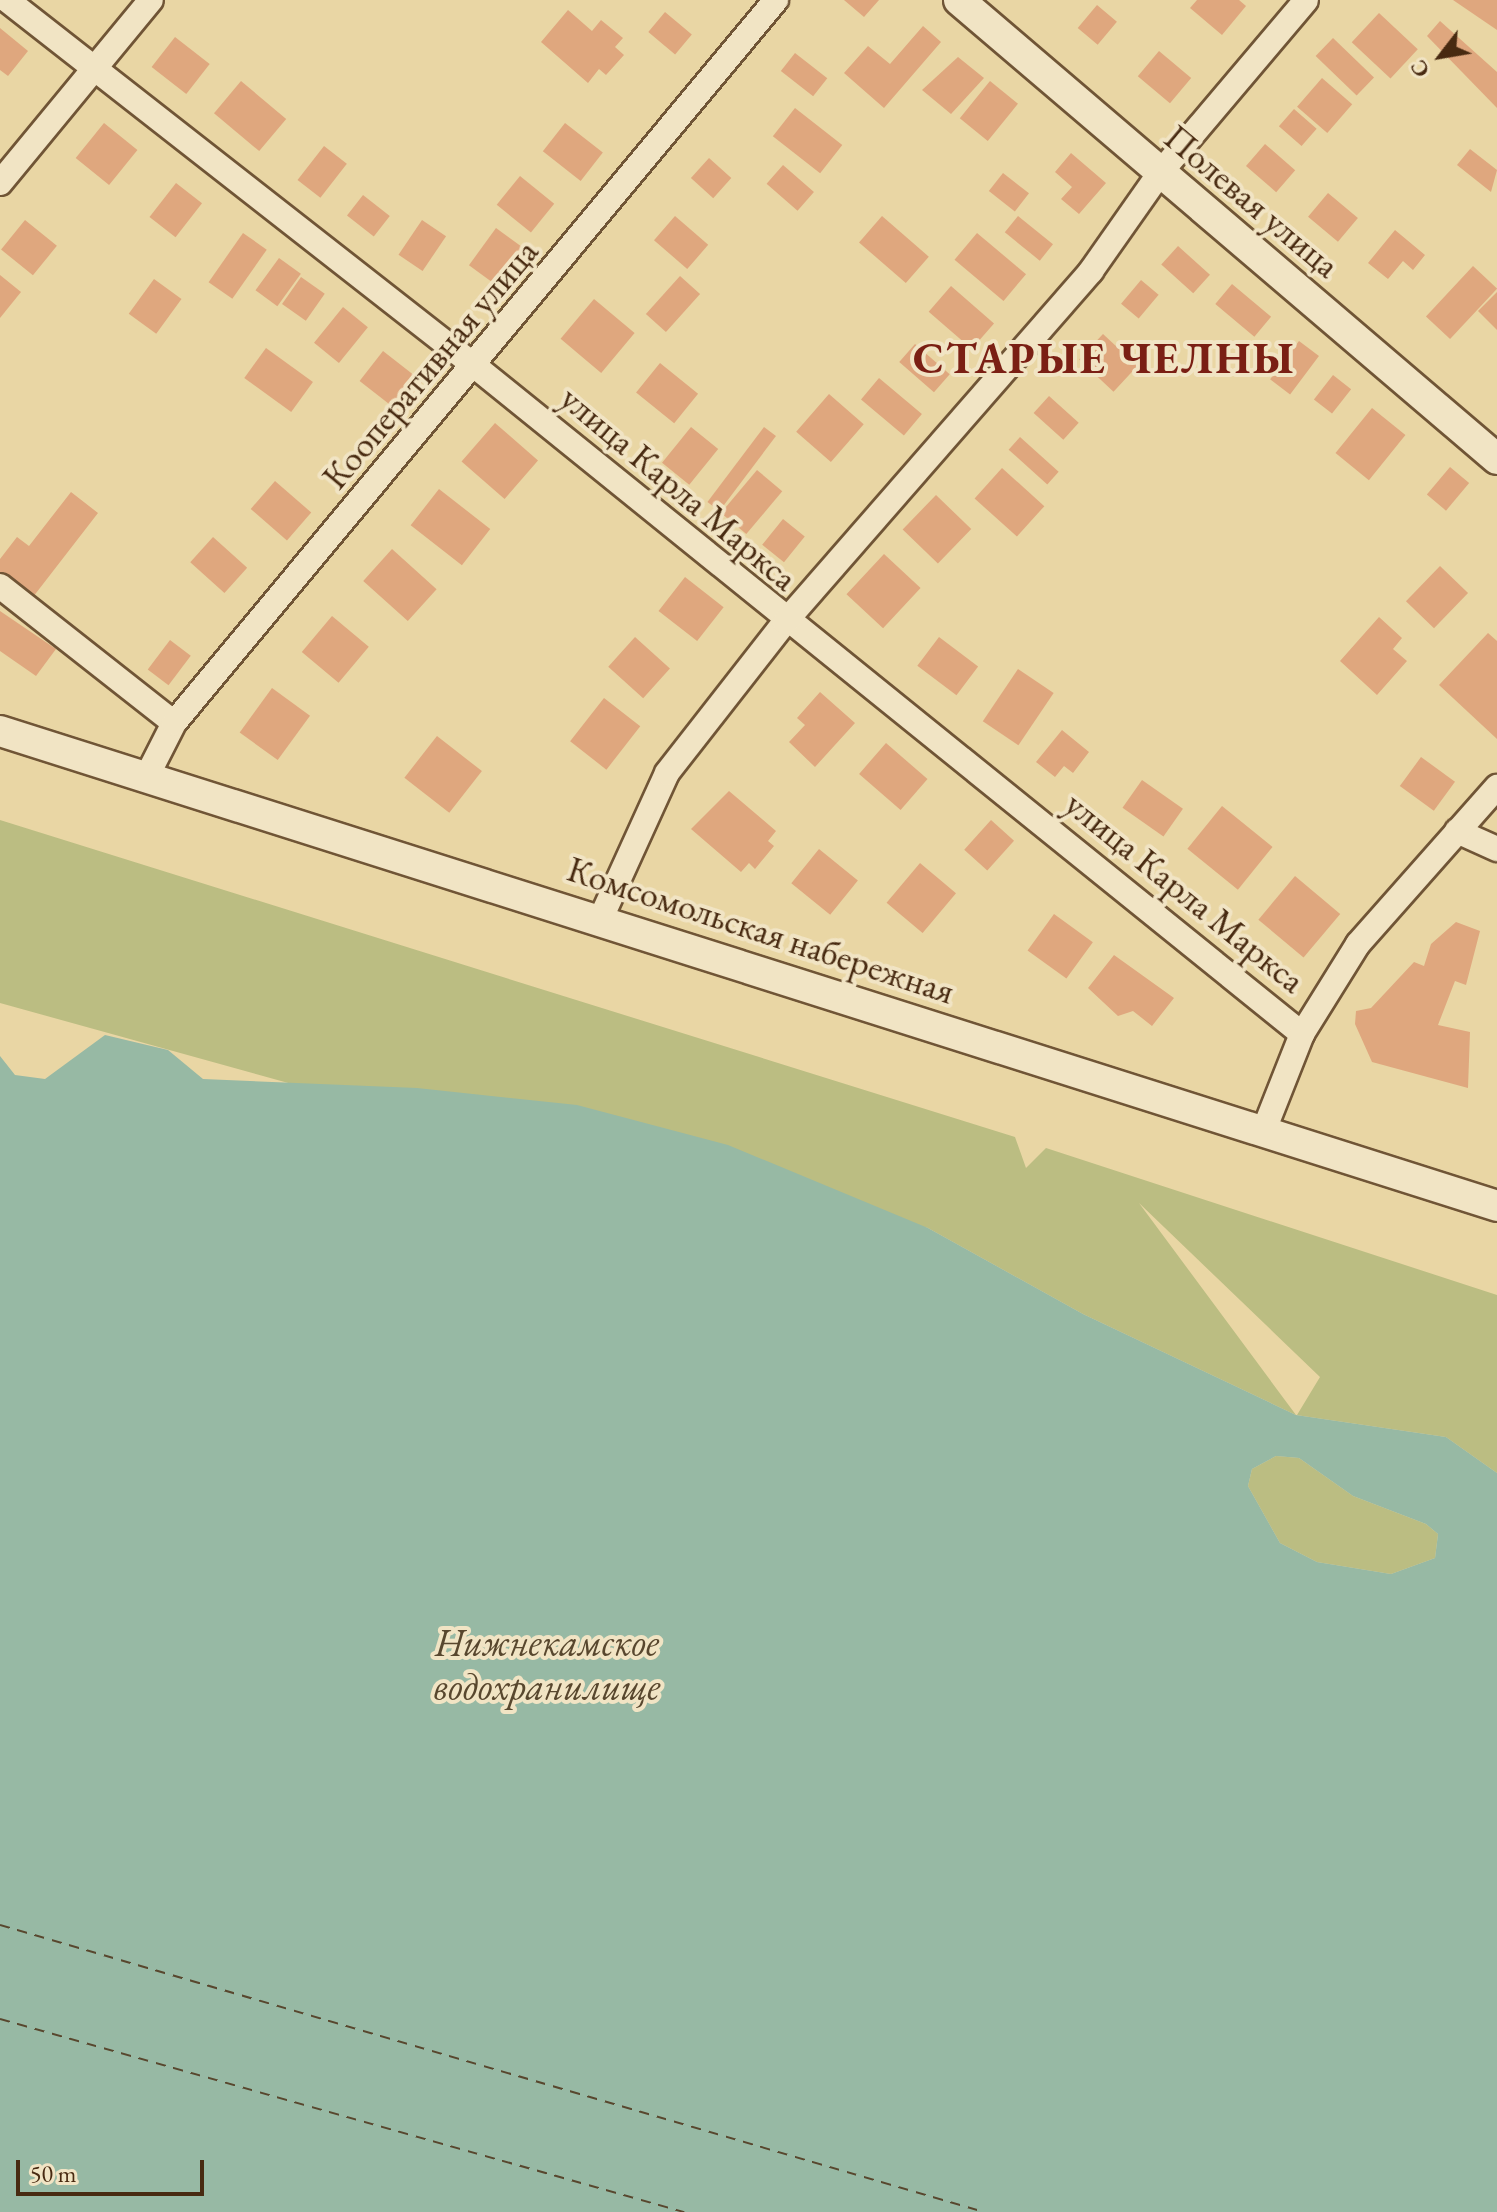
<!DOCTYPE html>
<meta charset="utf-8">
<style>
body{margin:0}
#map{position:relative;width:1497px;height:2212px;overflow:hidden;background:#e9d6a4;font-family:"EB Garamond",serif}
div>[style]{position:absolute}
.green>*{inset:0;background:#bbbd82}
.water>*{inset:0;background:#97b9a4}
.ferry>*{height:2px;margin-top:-1px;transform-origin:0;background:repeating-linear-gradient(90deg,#58472e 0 10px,transparent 0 18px)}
.building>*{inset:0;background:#dfa77e;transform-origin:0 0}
.roads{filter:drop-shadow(2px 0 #705536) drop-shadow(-2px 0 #705536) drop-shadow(0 2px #705536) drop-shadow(0 -2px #705536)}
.minor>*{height:24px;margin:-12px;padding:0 12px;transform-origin:12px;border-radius:12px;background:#f1e4c4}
.tertiary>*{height:30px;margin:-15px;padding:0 15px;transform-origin:15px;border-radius:15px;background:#f1e4c4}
span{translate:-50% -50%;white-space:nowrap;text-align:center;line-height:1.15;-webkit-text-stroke:8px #f1e4c4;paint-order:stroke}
.street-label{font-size:36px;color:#482a11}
.water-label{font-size:38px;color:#58472e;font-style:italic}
.district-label{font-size:44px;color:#7a1f14;font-weight:700;letter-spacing:2px}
.north{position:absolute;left:1401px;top:16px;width:80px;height:80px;-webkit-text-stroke:6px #f1e4c4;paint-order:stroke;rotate:239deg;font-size:22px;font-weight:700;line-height:32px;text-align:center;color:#482a11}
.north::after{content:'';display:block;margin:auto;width:28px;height:36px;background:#482a11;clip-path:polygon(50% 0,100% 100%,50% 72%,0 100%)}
.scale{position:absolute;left:16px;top:2160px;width:188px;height:36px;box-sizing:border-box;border:4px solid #482a11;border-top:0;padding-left:10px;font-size:24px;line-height:28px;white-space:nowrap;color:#482a11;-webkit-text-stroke:6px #f1e4c4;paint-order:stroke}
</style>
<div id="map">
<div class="green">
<div style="clip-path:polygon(evenodd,0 820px,1015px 1137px,1026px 1168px,1046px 1148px,1497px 1295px,1497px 1473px,1446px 1437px,1296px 1415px,1083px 1314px,928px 1228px,310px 1089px,0 1003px,0 820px,1139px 1203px,1320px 1377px,1297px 1415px,1296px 1415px,1139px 1203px)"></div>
<div style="clip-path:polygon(1276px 1456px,1299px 1458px,1353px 1496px,1426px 1524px,1438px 1534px,1435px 1558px,1391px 1574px,1317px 1562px,1280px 1543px,1248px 1486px,1252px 1469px)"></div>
</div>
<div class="water">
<div style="clip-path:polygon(evenodd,105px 1035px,168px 1050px,203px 1079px,417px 1088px,577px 1105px,728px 1145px,928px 1228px,1083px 1314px,1296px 1415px,1446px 1437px,1497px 1473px,1497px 2212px,0 2212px,0 1056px,15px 1075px,45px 1079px,105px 1035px,1276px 1456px,1299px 1458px,1353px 1496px,1426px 1524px,1438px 1534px,1435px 1558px,1391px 1574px,1317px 1562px,1280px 1543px,1248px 1486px,1252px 1469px,1276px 1456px)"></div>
</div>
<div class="ferry">
<div style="left:0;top:1925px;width:1025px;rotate:16.26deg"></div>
<div style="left:0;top:2019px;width:711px;rotate:15.76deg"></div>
</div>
<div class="building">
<div style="clip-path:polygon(844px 0,879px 0,864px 17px)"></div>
<div style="clip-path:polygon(1197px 0,1239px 0,1246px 6px,1222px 35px,1190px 8px)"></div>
<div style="clip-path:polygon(1453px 0,1497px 0,1497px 30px)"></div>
<div style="left:1097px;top:5px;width:26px;height:30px;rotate:40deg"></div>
<div style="clip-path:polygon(568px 10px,592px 31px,601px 20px,623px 38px,615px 47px,624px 55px,606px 75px,599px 69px,588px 83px,541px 42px)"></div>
<div style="left:665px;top:12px;width:35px;height:26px;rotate:40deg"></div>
<div style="left:1379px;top:13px;width:53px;height:40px;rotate:43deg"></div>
<div style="clip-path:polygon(1440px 21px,1497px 72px,1497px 108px,1427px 36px)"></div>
<div style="clip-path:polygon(923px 26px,941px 42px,884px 108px,844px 73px,868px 46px,890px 64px)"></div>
<div style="clip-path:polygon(0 28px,28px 51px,8px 76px,0 70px)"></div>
<div style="left:175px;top:37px;width:44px;height:38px;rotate:38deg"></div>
<div style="left:1333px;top:38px;width:57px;height:25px;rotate:44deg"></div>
<div style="left:1159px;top:51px;width:42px;height:33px;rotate:40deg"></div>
<div style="left:795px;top:53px;width:41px;height:23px;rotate:38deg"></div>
<div style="clip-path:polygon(958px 57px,984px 78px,951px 114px,922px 90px)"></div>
<div style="left:1322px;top:78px;width:40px;height:38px;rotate:41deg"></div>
<div style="left:241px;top:81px;width:59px;height:42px;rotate:40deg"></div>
<div style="left:990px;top:81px;width:36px;height:48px;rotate:39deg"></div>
<div style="left:795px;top:108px;width:60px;height:36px;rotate:38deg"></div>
<div style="left:1294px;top:109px;width:30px;height:23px;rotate:41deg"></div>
<div style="left:104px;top:123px;width:43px;height:45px;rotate:39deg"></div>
<div style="left:565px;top:123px;width:48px;height:36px;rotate:38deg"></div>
<div style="left:1265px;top:144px;width:40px;height:29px;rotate:41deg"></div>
<div style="left:324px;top:146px;width:29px;height:43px;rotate:38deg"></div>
<div style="clip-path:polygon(1470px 149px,1497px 170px,1491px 192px,1457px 165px)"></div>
<div style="clip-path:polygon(1071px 153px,1106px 183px,1079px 214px,1061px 199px,1072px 187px,1055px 172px)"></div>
<div style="left:709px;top:158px;width:30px;height:27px;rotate:42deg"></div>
<div style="left:783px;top:165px;width:41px;height:25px;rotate:41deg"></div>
<div style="left:1003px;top:173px;width:33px;height:23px;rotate:38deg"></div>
<div style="left:520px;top:176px;width:44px;height:37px;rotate:39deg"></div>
<div style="left:176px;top:183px;width:33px;height:43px;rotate:38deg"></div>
<div style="left:1328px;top:193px;width:39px;height:31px;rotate:40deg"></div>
<div style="left:363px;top:195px;width:34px;height:26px;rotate:38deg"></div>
<div style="left:675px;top:216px;width:44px;height:32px;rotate:41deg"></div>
<div style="left:882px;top:216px;width:62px;height:35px;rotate:41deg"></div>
<div style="left:1018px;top:216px;width:45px;height:21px;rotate:39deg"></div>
<div style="left:25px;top:220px;width:41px;height:38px;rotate:39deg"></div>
<div style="left:422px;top:220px;width:29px;height:42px;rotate:34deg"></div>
<div style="left:496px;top:228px;width:36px;height:46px;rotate:36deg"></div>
<div style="clip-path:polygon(1395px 230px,1425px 255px,1413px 270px,1403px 261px,1388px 279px,1368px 263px)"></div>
<div style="left:243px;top:233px;width:29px;height:60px;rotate:35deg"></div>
<div style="left:977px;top:233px;width:64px;height:35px;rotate:40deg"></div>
<div style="left:1178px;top:246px;width:43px;height:25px;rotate:42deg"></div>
<div style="left:279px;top:258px;width:27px;height:40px;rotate:36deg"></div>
<div style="left:1473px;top:266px;width:33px;height:69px;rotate:43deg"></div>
<div style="clip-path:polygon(0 275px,21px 292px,0 318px)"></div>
<div style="left:680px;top:276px;width:27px;height:51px;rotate:42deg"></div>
<div style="left:301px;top:277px;width:29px;height:33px;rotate:35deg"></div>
<div style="left:154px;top:279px;width:34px;height:43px;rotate:36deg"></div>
<div style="left:1141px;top:280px;width:23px;height:31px;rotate:40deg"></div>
<div style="left:1232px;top:284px;width:51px;height:26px;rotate:40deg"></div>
<div style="left:951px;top:286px;width:57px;height:34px;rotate:41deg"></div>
<div style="clip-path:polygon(1497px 292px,1497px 330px,1478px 311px)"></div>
<div style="left:594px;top:299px;width:53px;height:52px;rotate:40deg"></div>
<div style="left:343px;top:307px;width:32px;height:46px;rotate:39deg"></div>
<div style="left:1103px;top:334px;width:47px;height:35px;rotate:43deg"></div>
<div style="left:1299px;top:341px;width:25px;height:48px;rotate:37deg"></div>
<div style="left:915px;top:344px;width:46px;height:24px;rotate:41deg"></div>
<div style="left:266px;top:348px;width:58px;height:37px;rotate:36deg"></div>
<div style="left:383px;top:351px;width:50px;height:38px;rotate:38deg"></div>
<div style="left:660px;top:363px;width:49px;height:38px;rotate:39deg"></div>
<div style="left:1333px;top:375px;width:23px;height:31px;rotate:38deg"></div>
<div style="left:879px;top:378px;width:56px;height:28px;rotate:40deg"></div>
<div style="left:829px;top:394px;width:46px;height:50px;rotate:41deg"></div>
<div style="left:1049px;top:396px;width:40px;height:23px;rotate:42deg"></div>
<div style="left:1372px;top:408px;width:43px;height:58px;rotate:39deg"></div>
<div style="left:495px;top:423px;width:57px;height:51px;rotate:41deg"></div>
<div style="left:691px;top:427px;width:35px;height:46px;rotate:39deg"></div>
<div style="left:764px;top:427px;width:15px;height:94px;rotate:37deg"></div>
<div style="left:1020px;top:437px;width:52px;height:17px;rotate:42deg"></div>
<div style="left:1450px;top:467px;width:25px;height:36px;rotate:40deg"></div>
<div style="left:1002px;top:468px;width:57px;height:41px;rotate:42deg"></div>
<div style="left:757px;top:470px;width:33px;height:56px;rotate:40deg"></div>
<div style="left:275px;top:481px;width:48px;height:37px;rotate:41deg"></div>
<div style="left:439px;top:489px;width:65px;height:46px;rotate:38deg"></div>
<div style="clip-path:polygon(71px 492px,98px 513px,33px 597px,0 572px,0 559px,17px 537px,29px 546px)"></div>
<div style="left:936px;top:495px;width:49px;height:48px;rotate:44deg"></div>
<div style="left:783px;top:519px;width:28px;height:33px;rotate:39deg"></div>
<div style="left:213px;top:537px;width:46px;height:34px;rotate:42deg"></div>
<div style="left:392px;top:549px;width:60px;height:43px;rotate:42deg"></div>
<div style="left:884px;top:554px;width:50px;height:55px;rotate:43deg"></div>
<div style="left:1440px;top:566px;width:39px;height:49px;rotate:44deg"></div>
<div style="left:685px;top:577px;width:49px;height:43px;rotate:38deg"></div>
<div style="clip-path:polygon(0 611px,56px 649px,36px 676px,0 651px)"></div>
<div style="left:332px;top:616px;width:48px;height:47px;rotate:40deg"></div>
<div style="clip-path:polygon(1379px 617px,1402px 638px,1393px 649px,1407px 661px,1377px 695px,1340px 661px)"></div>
<div style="clip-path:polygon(1488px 633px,1497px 641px,1497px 739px,1439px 685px)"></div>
<div style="left:635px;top:637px;width:47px;height:40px;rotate:42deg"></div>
<div style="left:939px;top:637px;width:49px;height:36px;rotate:37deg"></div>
<div style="left:170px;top:640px;width:26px;height:37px;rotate:37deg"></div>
<div style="left:1018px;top:669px;width:43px;height:63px;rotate:34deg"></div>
<div style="left:272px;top:688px;width:47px;height:55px;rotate:36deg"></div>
<div style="clip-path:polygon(820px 692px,855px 723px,815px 767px,789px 742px,805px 725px,797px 718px)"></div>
<div style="left:604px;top:698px;width:46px;height:55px;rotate:38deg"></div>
<div style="clip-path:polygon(1062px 730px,1089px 752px,1073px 773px,1064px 766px,1055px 777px,1036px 762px)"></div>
<div style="left:437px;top:736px;width:57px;height:53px;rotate:38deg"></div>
<div style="left:886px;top:743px;width:55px;height:41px;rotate:41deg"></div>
<div style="left:1421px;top:757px;width:42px;height:36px;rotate:36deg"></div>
<div style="left:1142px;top:780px;width:50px;height:34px;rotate:35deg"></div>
<div style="clip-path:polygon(729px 791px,776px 831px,768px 841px,774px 846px,755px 869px,749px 863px,741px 872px,691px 829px)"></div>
<div style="left:1222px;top:806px;width:65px;height:55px;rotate:39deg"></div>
<div style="left:991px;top:820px;width:31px;height:40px;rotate:42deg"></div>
<div style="left:819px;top:849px;width:50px;height:44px;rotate:39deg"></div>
<div style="left:920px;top:863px;width:47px;height:52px;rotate:40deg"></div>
<div style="left:1295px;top:876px;width:59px;height:57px;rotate:40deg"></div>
<div style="left:1054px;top:914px;width:48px;height:45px;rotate:36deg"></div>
<div style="clip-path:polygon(1456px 922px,1480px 931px,1466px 985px,1455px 981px,1438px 1025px,1470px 1032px,1468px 1088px,1372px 1062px,1355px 1024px,1356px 1011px,1371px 1008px,1414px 962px,1424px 966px,1431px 944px)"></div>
<div style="clip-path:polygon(1114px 955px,1174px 998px,1152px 1026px,1133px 1011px,1118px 1016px,1088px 988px)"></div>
</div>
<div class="roads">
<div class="minor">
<div style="left:7px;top:0;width:596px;rotate:38.04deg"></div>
<div style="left:476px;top:367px;width:1062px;rotate:38.92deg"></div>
<div style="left:0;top:183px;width:237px;rotate:-50.5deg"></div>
<div style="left:0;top:586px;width:221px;rotate:38.2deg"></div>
<div style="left:146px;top:778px;width:62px;rotate:-63deg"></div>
<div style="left:174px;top:723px;width:941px;rotate:-50.22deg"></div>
<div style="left:1457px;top:831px;width:44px;rotate:24.2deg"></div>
<div style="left:601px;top:918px;width:159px;rotate:-65.5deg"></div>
<div style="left:667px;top:773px;width:192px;rotate:-52deg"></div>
<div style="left:785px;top:622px;width:466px;rotate:-48.9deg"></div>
<div style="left:1091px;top:271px;width:120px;rotate:-54.9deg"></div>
<div style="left:1160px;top:173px;width:226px;rotate:-49.8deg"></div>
<div style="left:1264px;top:1130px;width:103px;rotate:-68.4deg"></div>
<div style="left:1302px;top:1034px;width:106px;rotate:-58.1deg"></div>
<div style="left:1358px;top:944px;width:210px;rotate:-48.5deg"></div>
</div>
<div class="tertiary">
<div style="left:959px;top:0;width:707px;rotate:40.47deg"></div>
<div style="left:0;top:731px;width:1571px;rotate:17.6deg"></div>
</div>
</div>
<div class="street-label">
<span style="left:1252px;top:201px;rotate:40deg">Полевая улица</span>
<span style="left:430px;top:364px;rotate:-50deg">Кооперативная улица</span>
<span style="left:679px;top:488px;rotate:40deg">улица Карла Маркса</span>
<span style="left:1185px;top:892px;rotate:39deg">улица Карла Маркса</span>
<span style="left:761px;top:930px;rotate:18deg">Комсомольская набережная</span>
</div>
<div class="water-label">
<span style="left:547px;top:1664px">Нижнекамское<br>водохранилище</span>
</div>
<div class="district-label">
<span style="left:1104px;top:358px">СТАРЫЕ ЧЕЛНЫ</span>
</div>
<div class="north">С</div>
<div class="scale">50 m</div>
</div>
